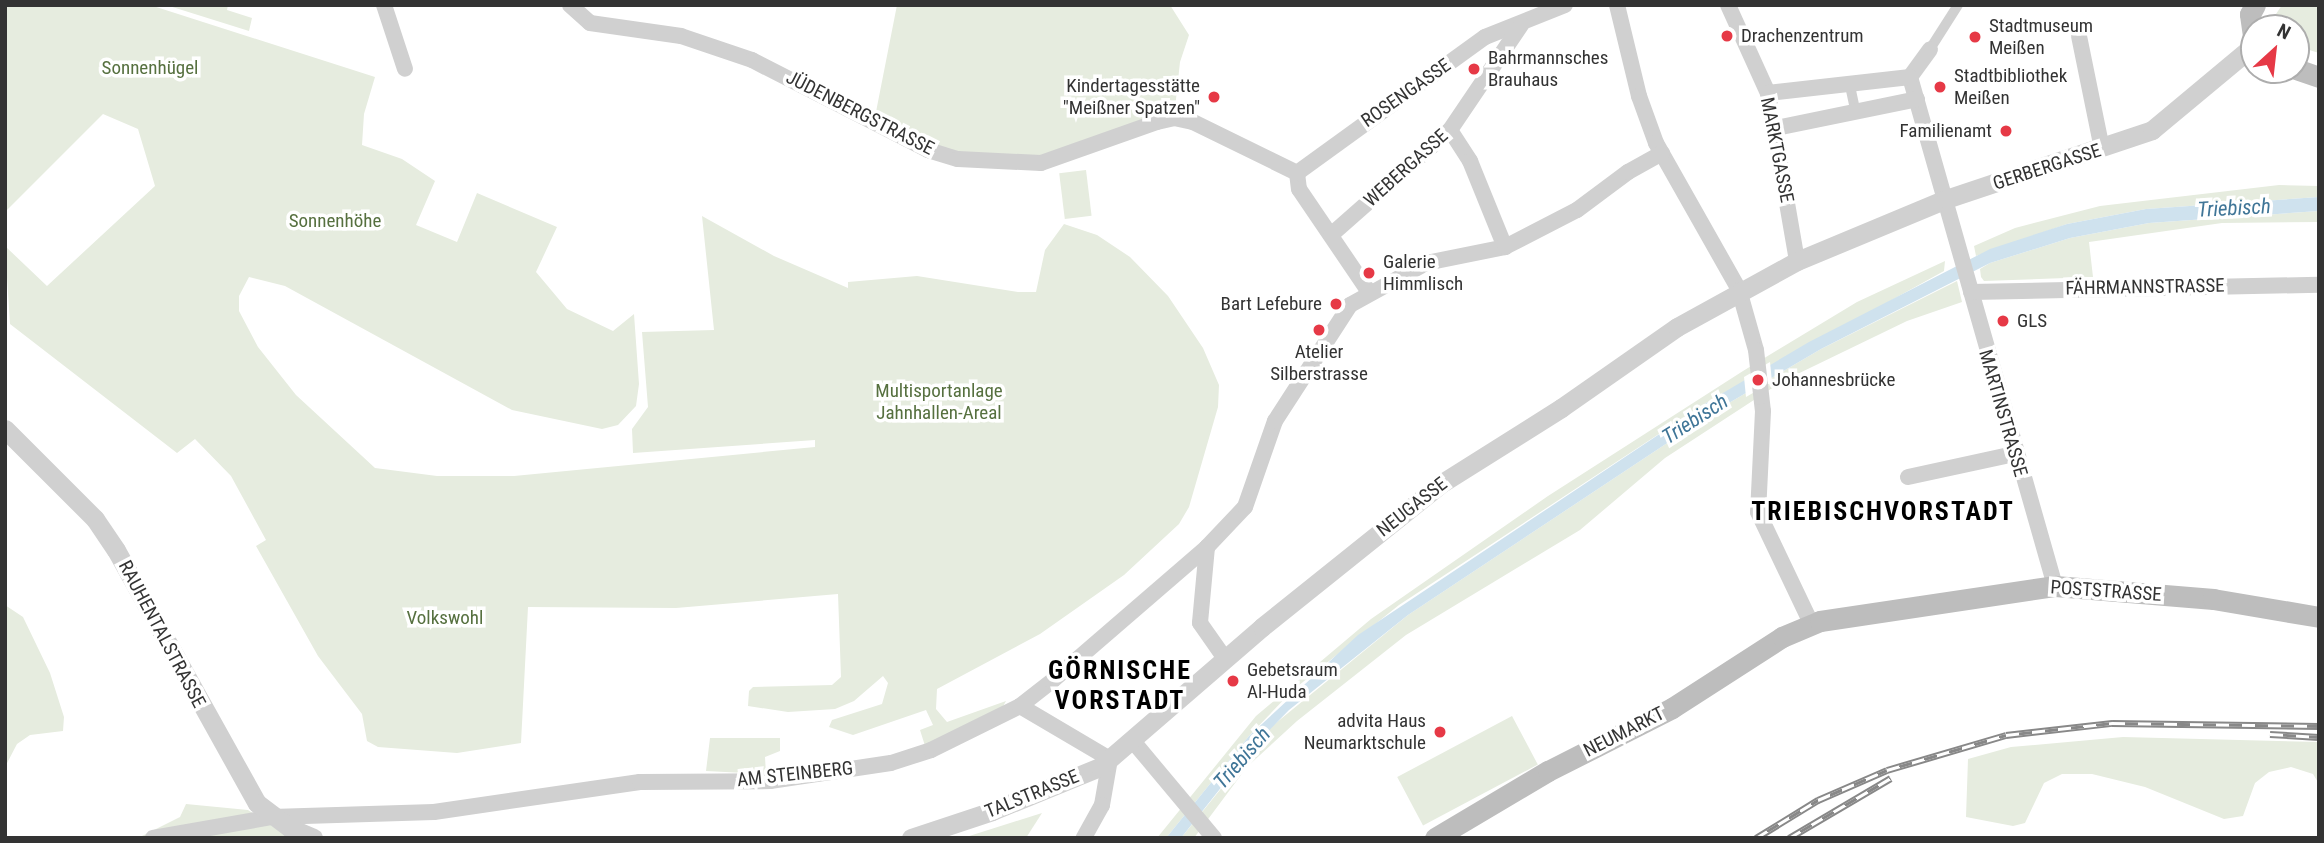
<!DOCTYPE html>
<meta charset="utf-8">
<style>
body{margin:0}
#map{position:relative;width:2324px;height:843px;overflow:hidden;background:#fff;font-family:"Roboto Condensed",sans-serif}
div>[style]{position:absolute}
.green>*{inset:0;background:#e6ecdf;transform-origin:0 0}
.water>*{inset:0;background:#cfe2ee}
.pier>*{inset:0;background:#fff}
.pedestrian>*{height:10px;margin:-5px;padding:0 5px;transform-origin:5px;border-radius:5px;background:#d0d0d0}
.minor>*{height:16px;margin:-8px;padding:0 8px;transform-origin:8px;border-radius:8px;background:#d0d0d0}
.tertiary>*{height:19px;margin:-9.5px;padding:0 9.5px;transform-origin:9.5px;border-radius:9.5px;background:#d0d0d0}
.secondary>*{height:21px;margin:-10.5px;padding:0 10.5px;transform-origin:10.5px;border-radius:10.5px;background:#bdbdbd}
.rail>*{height:7px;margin-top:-3.5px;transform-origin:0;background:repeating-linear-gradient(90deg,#fff 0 13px,#888 0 26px);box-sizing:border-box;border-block:2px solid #888}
.dots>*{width:19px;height:19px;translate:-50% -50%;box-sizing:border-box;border:4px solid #fff;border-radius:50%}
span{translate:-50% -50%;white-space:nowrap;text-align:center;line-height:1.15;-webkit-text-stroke:7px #fff;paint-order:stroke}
.poi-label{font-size:19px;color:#333}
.left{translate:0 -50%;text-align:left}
.right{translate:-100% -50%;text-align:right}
.park-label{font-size:19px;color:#56703f}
.street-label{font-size:19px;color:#333}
.water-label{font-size:21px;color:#3f7597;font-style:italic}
.district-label{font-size:26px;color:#000;font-weight:700;letter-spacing:2px}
.frame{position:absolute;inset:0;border:7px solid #333;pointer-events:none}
.north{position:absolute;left:2240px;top:14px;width:70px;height:70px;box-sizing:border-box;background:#fff;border:2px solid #adadad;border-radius:50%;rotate:27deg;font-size:19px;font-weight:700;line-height:28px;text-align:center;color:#333}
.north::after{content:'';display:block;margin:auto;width:24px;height:32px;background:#e63946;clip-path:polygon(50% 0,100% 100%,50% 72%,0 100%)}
</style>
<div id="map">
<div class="green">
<div style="clip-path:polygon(5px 5px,150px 5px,375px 77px,364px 114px,362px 145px,402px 159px,435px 181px,416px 225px,457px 242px,477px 193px,557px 227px,536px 272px,567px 309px,613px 331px,634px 314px,639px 384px,636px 406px,618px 425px,602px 429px,512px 410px,285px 286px,249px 277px,239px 296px,239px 311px,258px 347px,296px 395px,375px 468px,437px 476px,514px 476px,815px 447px,815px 440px,633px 453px,632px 429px,648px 407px,642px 332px,714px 330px,702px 216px,774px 256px,848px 288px,848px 282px,917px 276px,1018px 292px,1036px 292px,1045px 250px,1064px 224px,1097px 235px,1130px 257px,1168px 296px,1203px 348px,1219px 385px,1218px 407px,1189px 507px,1179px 524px,1124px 575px,1040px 634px,937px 689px,936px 709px,947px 722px,1006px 701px,1000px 712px,926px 749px,920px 730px,933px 725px,926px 710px,853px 735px,829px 727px,832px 720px,882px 704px,888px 683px,883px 676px,854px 701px,835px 709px,788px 712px,748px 706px,749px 691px,753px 687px,832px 685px,841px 677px,838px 594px,676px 608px,528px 607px,521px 743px,457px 753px,378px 747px,367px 741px,362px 714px,318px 656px,256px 546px,266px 540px,231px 476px,195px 439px,177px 453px,10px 324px,5px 246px,47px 286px,155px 186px,138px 129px,103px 114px,5px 212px)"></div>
<div style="clip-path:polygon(166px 5px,228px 5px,227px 10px,252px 18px,249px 31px)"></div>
<div style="clip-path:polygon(897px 5px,1170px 5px,1189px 35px,1180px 62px,1174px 118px,1067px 156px,987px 163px,874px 122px)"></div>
<div style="clip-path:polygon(2282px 5px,2319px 5px,2319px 53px,2296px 46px,2296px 28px,2273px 28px,2274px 17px)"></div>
<div style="left:1086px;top:170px;width:46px;height:27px;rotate:83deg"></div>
<div style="clip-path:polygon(2279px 185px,2319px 186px,2319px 197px,2146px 209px,2067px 224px,1976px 256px,1974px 246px,2015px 228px,2100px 206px)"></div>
<div style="clip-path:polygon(2319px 211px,2319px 222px,2222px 223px,2089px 242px,2093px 277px,1984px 281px,1981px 277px,1980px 269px,1990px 263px,2070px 238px,2149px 223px)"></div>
<div style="clip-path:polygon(1945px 261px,1944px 271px,1706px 403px,1399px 605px,1293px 690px,1249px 736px,1166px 838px,1157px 838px,1256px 716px,1371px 619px,1548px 496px,1743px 371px,1857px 302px)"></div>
<div style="clip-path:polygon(1957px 281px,1962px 302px,1907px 321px,1783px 381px,1665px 458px,1580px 530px,1406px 635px,1297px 721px,1247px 767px,1194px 838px,1181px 838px,1271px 727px,1408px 615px,1717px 410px,1821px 349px)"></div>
<div style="clip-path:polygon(5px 605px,23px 617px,50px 673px,64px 717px,63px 731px,30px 735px,17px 744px,5px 767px)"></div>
<div style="left:1512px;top:716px;width:55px;height:130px;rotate:62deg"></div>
<div style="clip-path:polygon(2123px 737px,2319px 742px,2319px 784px,2313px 774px,2291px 767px,2269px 772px,2255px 783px,2243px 816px,2224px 819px,2145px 787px,2092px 774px,2062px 774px,2044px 783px,2025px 823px,2013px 826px,1966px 817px,1968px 759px,2011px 747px)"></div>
<div style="clip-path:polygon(710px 738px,780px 738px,780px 751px,765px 757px,766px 774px,706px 771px)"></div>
<div style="clip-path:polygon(186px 804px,248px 810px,291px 838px,138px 838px,180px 817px)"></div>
<div style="clip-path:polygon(1042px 813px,1026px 838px,963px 838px)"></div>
</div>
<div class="water">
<div style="clip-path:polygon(2319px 197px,2319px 211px,2149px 223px,2070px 238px,1990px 263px,1821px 349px,1717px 410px,1408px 615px,1289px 710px,1254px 746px,1181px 838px,1166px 838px,1249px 736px,1358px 635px,1706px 403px,1809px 342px,1990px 249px,2067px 224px,2146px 209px)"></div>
</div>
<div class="pier">
<div style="clip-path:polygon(1770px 362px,1772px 382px,1746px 397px,1744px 377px)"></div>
</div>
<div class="pedestrian">
<div style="left:1930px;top:49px;width:52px;rotate:-57.5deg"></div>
<div style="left:1849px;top:81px;width:33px;rotate:78deg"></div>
</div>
<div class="minor">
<div style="left:384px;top:5px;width:67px;rotate:71.8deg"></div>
<div style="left:570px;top:5px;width:27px;rotate:42deg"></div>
<div style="left:590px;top:23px;width:92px;rotate:8.1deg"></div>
<div style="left:681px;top:36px;width:75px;rotate:18.7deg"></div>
<div style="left:752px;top:60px;width:198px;rotate:27.1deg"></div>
<div style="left:928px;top:150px;width:31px;rotate:17deg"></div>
<div style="left:958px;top:159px;width:83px;rotate:2.8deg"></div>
<div style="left:1041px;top:163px;width:123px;rotate:-19.5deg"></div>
<div style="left:1157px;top:122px;width:17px;rotate:-13deg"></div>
<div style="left:1174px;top:118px;width:19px;rotate:12deg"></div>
<div style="left:1193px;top:122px;width:116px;rotate:26.1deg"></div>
<div style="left:1297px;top:173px;width:16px;rotate:83deg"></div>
<div style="left:1299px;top:189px;width:125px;rotate:55.8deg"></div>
<div style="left:1617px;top:5px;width:94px;rotate:76.4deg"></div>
<div style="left:1639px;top:96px;width:50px;rotate:70.1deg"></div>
<div style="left:1656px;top:143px;width:169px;rotate:60.5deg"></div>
<div style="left:1739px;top:290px;width:62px;rotate:74.2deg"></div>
<div style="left:1756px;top:350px;width:61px;rotate:83.5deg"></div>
<div style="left:1763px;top:411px;width:101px;rotate:92.8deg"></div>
<div style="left:1758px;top:512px;width:123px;rotate:64.5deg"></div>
<div style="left:1728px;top:5px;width:97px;rotate:65.6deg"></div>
<div style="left:1768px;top:93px;width:170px;rotate:80.2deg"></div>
<div style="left:2079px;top:36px;width:115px;rotate:78.5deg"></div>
<div style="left:1910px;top:77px;width:529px;rotate:74.1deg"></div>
<div style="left:1910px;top:77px;width:34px;rotate:-54deg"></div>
<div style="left:1768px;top:93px;width:143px;rotate:-6.4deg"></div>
<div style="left:1776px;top:128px;width:144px;rotate:-11.6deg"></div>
<div style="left:1450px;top:130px;width:37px;rotate:57deg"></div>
<div style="left:1470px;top:161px;width:93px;rotate:67.9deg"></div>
<div style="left:1297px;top:173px;width:232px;rotate:-35.9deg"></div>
<div style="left:1485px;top:37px;width:86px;rotate:-21.8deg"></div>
<div style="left:1331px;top:235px;width:159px;rotate:-41.4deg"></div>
<div style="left:1450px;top:130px;width:127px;rotate:-55.9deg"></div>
<div style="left:1971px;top:292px;width:348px;rotate:-1.2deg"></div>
<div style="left:1908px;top:477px;width:108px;rotate:-12.2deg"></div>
<div style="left:1207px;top:547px;width:76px;rotate:95.3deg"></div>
<div style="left:1200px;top:623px;width:45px;rotate:54.9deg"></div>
<div style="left:1020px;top:706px;width:104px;rotate:30.5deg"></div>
<div style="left:1110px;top:759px;width:47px;rotate:99.9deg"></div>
<div style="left:1102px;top:805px;width:38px;rotate:119deg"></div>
<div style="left:1132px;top:740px;width:128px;rotate:50.1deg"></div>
<div style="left:153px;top:838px;width:121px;rotate:-10deg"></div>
<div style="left:272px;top:817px;width:162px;rotate:-1.8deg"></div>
<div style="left:434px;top:812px;width:208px;rotate:-8.3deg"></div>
<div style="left:640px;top:782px;width:130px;rotate:-0.4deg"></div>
<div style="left:770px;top:781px;width:122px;rotate:-8.5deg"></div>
<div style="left:891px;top:763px;width:42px;rotate:-18deg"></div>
<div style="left:931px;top:750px;width:99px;rotate:-26.3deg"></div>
<div style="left:1020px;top:706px;width:41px;rotate:-38deg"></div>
<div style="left:1052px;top:681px;width:205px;rotate:-40.8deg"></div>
<div style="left:1207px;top:547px;width:55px;rotate:-46.5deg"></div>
<div style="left:1245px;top:507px;width:91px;rotate:-70.8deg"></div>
<div style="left:1275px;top:421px;width:138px;rotate:-57.1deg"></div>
<div style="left:1350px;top:305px;width:87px;rotate:-28.9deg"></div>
<div style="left:1426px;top:263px;width:81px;rotate:-11.4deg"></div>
<div style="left:1505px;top:247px;width:81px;rotate:-27.2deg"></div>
<div style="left:1577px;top:210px;width:64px;rotate:-36.7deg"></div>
<div style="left:1628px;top:172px;width:39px;rotate:-29deg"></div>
</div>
<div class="tertiary">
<div style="left:5px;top:429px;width:127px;rotate:45deg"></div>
<div style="left:95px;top:519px;width:37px;rotate:56deg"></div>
<div style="left:116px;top:550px;width:290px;rotate:60.9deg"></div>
<div style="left:257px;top:803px;width:41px;rotate:37.1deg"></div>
<div style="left:290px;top:828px;width:25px;rotate:23deg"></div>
<div style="left:911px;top:838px;width:85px;rotate:-18.4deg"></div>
<div style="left:992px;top:811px;width:117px;rotate:-22.2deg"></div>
<div style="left:1100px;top:767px;width:214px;rotate:-40.8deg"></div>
<div style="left:1262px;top:627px;width:231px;rotate:-38.7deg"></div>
<div style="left:1442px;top:483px;width:141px;rotate:-32.2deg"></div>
<div style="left:1561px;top:408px;width:141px;rotate:-34.9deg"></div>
<div style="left:1677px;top:327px;width:137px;rotate:-28.8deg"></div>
<div style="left:1797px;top:261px;width:161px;rotate:-22.6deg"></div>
<div style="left:1946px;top:199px;width:217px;rotate:-18.5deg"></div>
<div style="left:2152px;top:130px;width:133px;rotate:-39.8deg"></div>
</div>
<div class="secondary">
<div style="left:2254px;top:43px;width:29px;rotate:-98deg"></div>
<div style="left:2250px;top:14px;width:10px;rotate:-61deg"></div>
<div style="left:2296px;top:69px;width:24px;rotate:19deg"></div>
<div style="left:1435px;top:838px;width:131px;rotate:-30.7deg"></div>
<div style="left:1548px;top:771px;width:139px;rotate:-26.9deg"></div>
<div style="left:1672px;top:708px;width:131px;rotate:-32.8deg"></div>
<div style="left:1782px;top:637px;width:41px;rotate:-22.8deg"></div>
<div style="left:1820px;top:621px;width:238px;rotate:-8.5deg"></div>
<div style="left:2055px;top:586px;width:159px;rotate:4.7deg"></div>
<div style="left:2213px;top:599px;width:108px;rotate:9.6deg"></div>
</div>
<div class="rail">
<div style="left:2270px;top:734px;width:49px;rotate:3.5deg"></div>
<div style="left:1756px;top:838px;width:73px;rotate:-31.5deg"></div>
<div style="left:1818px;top:800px;width:75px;rotate:-23.5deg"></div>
<div style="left:1887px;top:770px;width:124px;rotate:-16.4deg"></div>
<div style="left:2006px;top:735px;width:107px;rotate:-6.5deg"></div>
<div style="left:2112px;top:723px;width:207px;rotate:0.8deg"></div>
<div style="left:1789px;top:838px;width:118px;rotate:-30.5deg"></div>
</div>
<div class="dots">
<div style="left:1727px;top:36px;background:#e63946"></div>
<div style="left:1975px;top:37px;background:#e63946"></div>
<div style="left:1474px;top:69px;background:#e63946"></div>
<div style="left:1940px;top:87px;background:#e63946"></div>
<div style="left:1214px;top:97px;background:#e63946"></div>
<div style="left:2006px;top:131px;background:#e63946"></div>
<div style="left:1369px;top:273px;background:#e63946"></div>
<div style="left:1336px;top:304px;background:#e63946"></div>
<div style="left:2003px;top:321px;background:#e63946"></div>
<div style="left:1319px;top:330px;background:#e63946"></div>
<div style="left:1758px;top:380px;background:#e63946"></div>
<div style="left:1233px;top:681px;background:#e63946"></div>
<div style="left:1440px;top:732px;background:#e63946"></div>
</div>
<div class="poi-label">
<span class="left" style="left:1989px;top:37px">Stadtmuseum<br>Meißen</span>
<span class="left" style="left:1741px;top:36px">Drachenzentrum</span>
<span class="left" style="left:1488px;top:69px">Bahrmannsches<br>Brauhaus</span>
<span class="left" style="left:1954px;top:87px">Stadtbibliothek<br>Meißen</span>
<span class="right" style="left:1200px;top:97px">Kindertagesstätte<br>"Meißner Spatzen"</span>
<span class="right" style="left:1992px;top:131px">Familienamt</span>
<span class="left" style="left:1383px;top:273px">Galerie<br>Himmlisch</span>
<span class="right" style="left:1322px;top:304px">Bart Lefebure</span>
<span class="left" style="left:2017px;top:321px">GLS</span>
<span style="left:1319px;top:363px">Atelier<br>Silberstrasse</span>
<span class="left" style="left:1772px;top:380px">Johannesbrücke</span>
<span class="left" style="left:1247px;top:681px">Gebetsraum<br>Al-Huda</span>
<span class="right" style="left:1426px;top:732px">advita Haus<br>Neumarktschule</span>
</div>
<div class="park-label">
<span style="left:150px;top:68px">Sonnenhügel</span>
<span style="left:335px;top:221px">Sonnenhöhe</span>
<span style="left:939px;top:402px">Multisportanlage<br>Jahnhallen-Areal</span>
<span style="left:445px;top:618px">Volkswohl</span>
</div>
<div class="street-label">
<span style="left:1406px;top:93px;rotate:-35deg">ROSENGASSE</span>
<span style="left:860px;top:113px;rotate:27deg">JÜDENBERGSTRASSE</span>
<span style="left:1777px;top:150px;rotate:79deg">MARKTGASSE</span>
<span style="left:2047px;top:167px;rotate:-18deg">GERBERGASSE</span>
<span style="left:1406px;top:168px;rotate:-42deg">WEBERGASSE</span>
<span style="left:2145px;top:287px;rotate:-1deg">FÄHRMANNSTRASSE</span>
<span style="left:2003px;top:413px;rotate:74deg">MARTINSTRASSE</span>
<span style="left:1412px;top:507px;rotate:-38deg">NEUGASSE</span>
<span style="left:2106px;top:591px;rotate:4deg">POSTSTRASSE</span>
<span style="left:162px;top:634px;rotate:62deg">RAUHENTALSTRASSE</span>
<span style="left:1624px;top:732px;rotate:-27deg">NEUMARKT</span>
<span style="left:795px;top:774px;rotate:-6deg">AM STEINBERG</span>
<span style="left:1032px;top:794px;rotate:-22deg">TALSTRASSE</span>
</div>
<div class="water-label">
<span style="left:2234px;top:208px;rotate:-3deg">Triebisch</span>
<span style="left:1695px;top:419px;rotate:-33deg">Triebisch</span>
<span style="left:1242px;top:758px;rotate:-49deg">Triebisch</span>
</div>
<div class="district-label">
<span style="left:1883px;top:512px">TRIEBISCHVORSTADT</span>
<span style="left:1120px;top:686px">GÖRNISCHE<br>VORSTADT</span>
</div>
<div class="frame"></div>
<div class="north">N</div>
</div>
